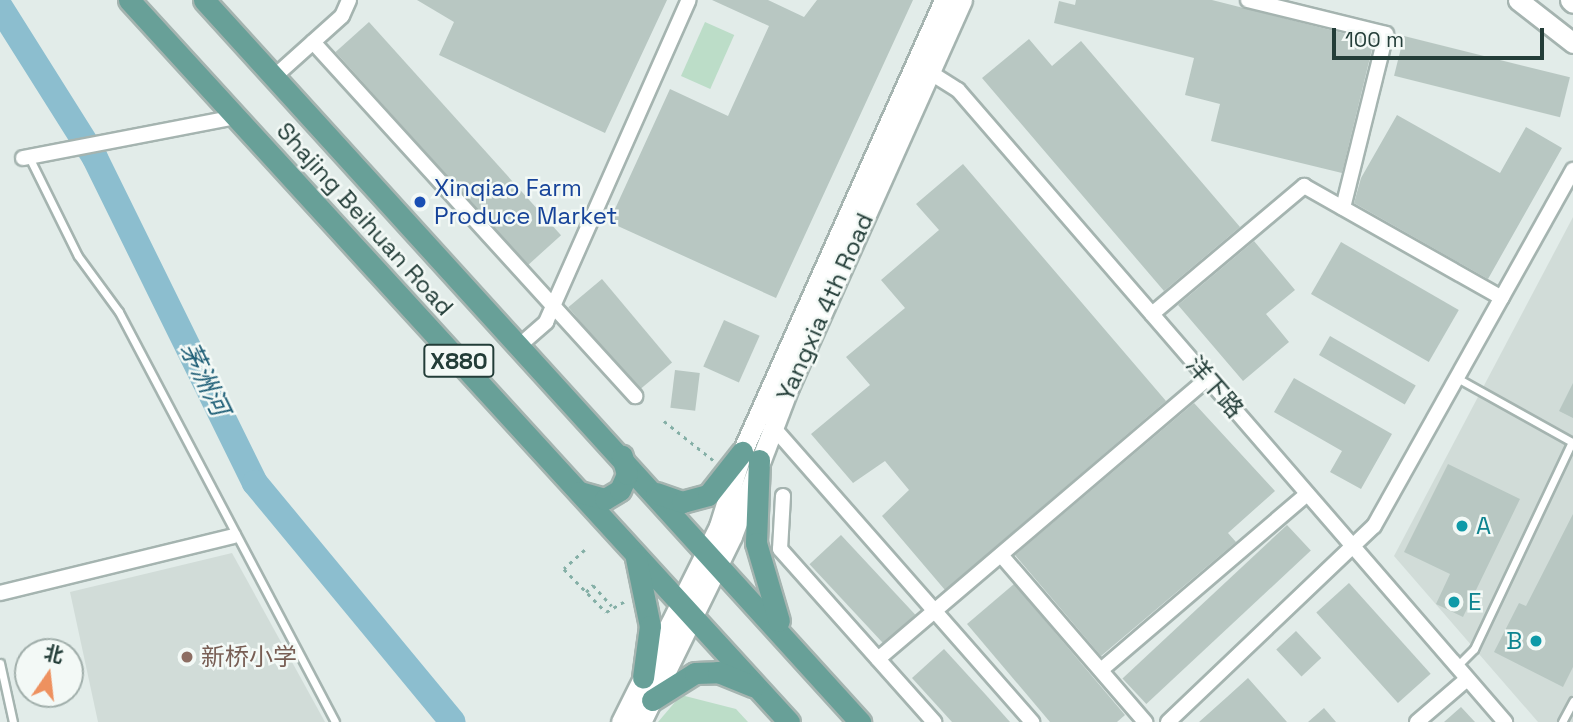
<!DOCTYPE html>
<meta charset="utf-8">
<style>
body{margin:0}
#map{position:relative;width:1573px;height:722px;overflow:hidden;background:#e2ece9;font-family:"Space Grotesk","Noto Sans SC",sans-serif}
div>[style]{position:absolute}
.built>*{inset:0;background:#d1dcd8}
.green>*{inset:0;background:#bcddc8;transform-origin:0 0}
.river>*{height:26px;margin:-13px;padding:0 13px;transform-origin:13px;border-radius:13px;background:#8cbecf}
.building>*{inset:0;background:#b8c7c2;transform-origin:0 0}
.path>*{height:2.5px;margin-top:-1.25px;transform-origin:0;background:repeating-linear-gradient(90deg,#84afa6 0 3.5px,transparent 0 8.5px)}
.roads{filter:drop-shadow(2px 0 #a5b4b0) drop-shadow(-2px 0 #a5b4b0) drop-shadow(0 2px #a5b4b0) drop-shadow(0 -2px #a5b4b0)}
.lane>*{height:7px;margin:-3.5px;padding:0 3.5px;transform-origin:3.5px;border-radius:3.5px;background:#fff}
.street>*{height:14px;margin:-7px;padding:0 7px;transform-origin:7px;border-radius:7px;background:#fff}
.secondary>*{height:19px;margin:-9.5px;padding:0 9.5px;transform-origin:9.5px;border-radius:9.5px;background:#fff}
.primary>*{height:21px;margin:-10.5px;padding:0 10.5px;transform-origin:10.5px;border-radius:10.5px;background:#68a098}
.dots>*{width:19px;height:19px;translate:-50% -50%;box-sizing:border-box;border:4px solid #f3f9f6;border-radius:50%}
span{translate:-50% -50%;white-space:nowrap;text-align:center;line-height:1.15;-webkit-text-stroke:5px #f3f9f6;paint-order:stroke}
.shield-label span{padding:2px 5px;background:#f3f9f6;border:2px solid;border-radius:5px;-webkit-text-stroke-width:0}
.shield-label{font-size:23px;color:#233d38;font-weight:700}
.transit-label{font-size:24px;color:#164399}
.left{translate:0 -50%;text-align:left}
.street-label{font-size:24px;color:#233d38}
.culture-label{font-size:24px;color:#0d838f}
.right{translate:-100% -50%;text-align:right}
.education-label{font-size:24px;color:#785e54}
.water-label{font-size:26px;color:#1f5f77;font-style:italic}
.north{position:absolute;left:14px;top:638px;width:70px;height:70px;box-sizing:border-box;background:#f3f9f6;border:2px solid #a0aeaa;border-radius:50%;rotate:14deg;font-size:19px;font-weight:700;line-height:28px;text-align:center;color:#233d38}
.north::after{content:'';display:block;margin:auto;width:24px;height:32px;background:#ee915f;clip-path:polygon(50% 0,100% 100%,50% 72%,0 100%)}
.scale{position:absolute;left:1332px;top:28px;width:212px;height:32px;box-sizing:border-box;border:4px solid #233d38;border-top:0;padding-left:9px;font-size:21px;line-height:24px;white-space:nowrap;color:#233d38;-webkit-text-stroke:5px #f3f9f6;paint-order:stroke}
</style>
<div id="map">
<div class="built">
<div style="clip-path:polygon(1573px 217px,1573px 722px,1538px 722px,1394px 556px)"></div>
<div style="clip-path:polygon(232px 553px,325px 722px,98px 722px,70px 592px)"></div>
</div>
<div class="green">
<div style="left:705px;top:22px;width:32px;height:59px;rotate:24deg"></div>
<div style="clip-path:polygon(681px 695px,736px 709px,748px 722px,658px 722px)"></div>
</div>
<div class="river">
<div style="left:0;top:7px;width:178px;rotate:57.8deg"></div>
<div style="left:95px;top:158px;width:362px;rotate:63.8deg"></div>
<div style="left:255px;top:483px;width:310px;rotate:50.4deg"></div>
</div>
<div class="building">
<div style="clip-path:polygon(417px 0,667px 0,605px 133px,439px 55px,454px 22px)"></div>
<div style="clip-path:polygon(712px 0,768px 0,804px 17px,817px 0,913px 0,776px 298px,609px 222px,670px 89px,728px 116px,769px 26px)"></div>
<div style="clip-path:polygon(1076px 0,1212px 0,1374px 41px,1342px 173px,1211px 141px,1220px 104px,1185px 95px,1194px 58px,1054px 23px,1059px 1px,1075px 5px)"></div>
<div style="left:369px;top:22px;width:287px;height:45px;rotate:48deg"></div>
<div style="left:1404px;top:36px;width:171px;height:41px;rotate:14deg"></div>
<div style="clip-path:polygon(1029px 39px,1052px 66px,1081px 41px,1240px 227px,1164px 291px,982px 78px)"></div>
<div style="clip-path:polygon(1397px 115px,1500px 173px,1526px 127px,1562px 148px,1488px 279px,1354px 203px,1361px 178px)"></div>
<div style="clip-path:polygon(963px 164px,1166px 401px,945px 590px,882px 516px,909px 490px,885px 461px,853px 483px,811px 434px,870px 385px,846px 357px,905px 308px,881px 280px,939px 230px,916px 204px)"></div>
<div style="clip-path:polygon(1254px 241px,1295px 290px,1266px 314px,1289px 342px,1243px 381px,1178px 305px)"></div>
<div style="left:1341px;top:242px;width:136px;height:60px;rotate:30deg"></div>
<div style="left:602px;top:279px;width:109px;height:44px;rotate:50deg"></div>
<div style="left:724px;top:320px;width:39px;height:51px;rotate:24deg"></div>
<div style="left:1330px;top:336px;width:99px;height:22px;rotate:30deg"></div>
<div style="left:675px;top:370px;width:25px;height:38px;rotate:7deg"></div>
<div style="clip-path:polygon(1294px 378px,1392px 434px,1361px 489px,1330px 472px,1342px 451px,1274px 412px)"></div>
<div style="clip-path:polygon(1573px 383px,1573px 418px,1559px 411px)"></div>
<div style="clip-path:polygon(1194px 403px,1275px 491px,1228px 533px,1236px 542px,1101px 656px,1015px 555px)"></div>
<div style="clip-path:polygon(1448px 464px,1520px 499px,1463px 617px,1436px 604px,1450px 574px,1404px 552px)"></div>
<div style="clip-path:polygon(1573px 514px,1573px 667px,1563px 687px,1494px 652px,1519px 603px,1526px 606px)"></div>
<div style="left:1287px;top:525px;width:35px;height:225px;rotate:47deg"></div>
<div style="left:841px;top:535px;width:109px;height:43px;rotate:47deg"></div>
<div style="left:1349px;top:583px;width:122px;height:44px;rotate:48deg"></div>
<div style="clip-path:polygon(1014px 584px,1125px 715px,1117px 722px,1050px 722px,967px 624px)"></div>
<div style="left:1296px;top:631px;width:37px;height:27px;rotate:47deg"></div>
<div style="clip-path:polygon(944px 649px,986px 695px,1010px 722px,952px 722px,912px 678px)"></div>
<div style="clip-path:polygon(1248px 678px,1287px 722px,1199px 722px,1227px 697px)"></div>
<div style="clip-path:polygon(1461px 707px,1475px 722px,1444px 722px)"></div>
<div style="clip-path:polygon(1324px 708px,1336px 722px,1308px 722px)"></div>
</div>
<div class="path">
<div style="left:664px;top:421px;width:63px;rotate:38.5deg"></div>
<div style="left:585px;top:550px;width:28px;rotate:138deg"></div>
<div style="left:564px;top:569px;width:60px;rotate:45.7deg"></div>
<div style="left:606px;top:612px;width:22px;rotate:-30deg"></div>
<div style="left:586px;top:592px;width:10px;rotate:-45deg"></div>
<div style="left:593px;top:585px;width:28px;rotate:48deg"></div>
</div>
<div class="roads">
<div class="lane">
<div style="left:29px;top:157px;width:110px;rotate:63.7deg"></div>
<div style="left:78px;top:256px;width:69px;rotate:53.8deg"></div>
<div style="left:119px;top:312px;width:463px;rotate:62.2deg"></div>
<div style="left:0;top:663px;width:60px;rotate:77.6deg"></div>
<div style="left:1457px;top:666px;width:24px;rotate:-45deg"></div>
<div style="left:1474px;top:649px;width:229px;rotate:-64.7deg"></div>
<div style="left:1572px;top:442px;width:132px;rotate:-150.9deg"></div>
<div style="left:1562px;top:722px;width:24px;rotate:-62deg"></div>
</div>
<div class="street">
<div style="left:1248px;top:0;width:142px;rotate:13.8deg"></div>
<div style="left:1386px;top:34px;width:179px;rotate:103.9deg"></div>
<div style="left:313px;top:42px;width:479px;rotate:47.7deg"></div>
<div style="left:923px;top:68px;width:41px;rotate:32.2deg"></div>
<div style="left:958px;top:90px;width:836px;rotate:49.12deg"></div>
<div style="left:274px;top:77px;width:91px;rotate:-41.9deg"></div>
<div style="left:342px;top:16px;width:17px;rotate:-66deg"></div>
<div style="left:23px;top:158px;width:217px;rotate:-10.9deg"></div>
<div style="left:1152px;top:314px;width:199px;rotate:-40.1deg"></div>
<div style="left:1304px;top:186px;width:227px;rotate:29.5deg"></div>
<div style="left:520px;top:345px;width:35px;rotate:-41deg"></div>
<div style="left:546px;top:322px;width:352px;rotate:-66.1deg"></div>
<div style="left:773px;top:427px;width:393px;rotate:48.7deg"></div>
<div style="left:783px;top:496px;width:53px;rotate:93.2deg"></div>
<div style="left:780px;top:549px;width:232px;rotate:48.3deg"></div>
<div style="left:1001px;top:555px;width:221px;rotate:49.2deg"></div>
<div style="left:0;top:593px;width:240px;rotate:-13.7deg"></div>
<div style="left:878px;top:659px;width:432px;rotate:-40.4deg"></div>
<div style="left:1101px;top:670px;width:271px;rotate:-40.5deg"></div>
<div style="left:1168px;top:722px;width:284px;rotate:-43.6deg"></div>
<div style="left:1374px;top:526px;width:408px;rotate:-60.8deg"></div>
<div style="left:1417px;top:722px;width:66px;rotate:-40.7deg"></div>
</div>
<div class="secondary">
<div style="left:1518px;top:0;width:70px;rotate:38deg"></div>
<div style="left:1570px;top:0;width:4px;rotate:45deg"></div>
<div style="left:621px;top:722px;width:219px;rotate:-63.4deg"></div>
<div style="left:719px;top:526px;width:77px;rotate:-72.7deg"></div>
<div style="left:742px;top:452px;width:495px;rotate:-65.9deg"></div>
<div style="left:641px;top:722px;width:207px;rotate:-63.9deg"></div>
<div style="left:732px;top:536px;width:160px;rotate:-69.1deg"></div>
<div style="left:789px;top:387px;width:424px;rotate:-65.9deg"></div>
</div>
<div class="primary">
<div style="left:129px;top:0;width:978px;rotate:47.57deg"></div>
<div style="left:204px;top:0;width:976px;rotate:47.74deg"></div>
<div style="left:759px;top:460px;width:83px;rotate:92.1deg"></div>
<div style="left:756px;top:543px;width:81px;rotate:73.6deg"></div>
<div style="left:580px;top:492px;width:26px;rotate:16deg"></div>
<div style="left:605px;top:499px;width:17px;rotate:-31deg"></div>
<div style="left:620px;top:490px;width:17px;rotate:-66deg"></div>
<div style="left:627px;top:474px;width:19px;rotate:-106deg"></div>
<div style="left:656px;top:493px;width:28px;rotate:19deg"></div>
<div style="left:682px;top:502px;width:27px;rotate:-15deg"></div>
<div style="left:708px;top:495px;width:55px;rotate:-51.7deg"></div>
<div style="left:636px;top:558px;width:69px;rotate:78.4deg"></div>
<div style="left:650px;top:626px;width:52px;rotate:97.7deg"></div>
<div style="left:652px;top:700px;width:51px;rotate:-32.1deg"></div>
<div style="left:695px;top:673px;width:23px;rotate:-2deg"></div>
<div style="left:718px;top:672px;width:38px;rotate:22deg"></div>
</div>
</div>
<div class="dots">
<div style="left:420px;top:202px;background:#1a4fb4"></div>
<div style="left:1462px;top:526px;background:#0f9aa8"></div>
<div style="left:1454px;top:602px;background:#0f9aa8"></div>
<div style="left:1536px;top:641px;background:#0f9aa8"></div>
<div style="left:187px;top:657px;background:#8d6e63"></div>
</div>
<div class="shield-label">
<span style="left:459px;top:361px">X880</span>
</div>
<div class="transit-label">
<span class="left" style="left:434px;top:202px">Xinqiao Farm<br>Produce Market</span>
</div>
<div class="street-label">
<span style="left:365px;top:219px;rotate:48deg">Shajing Beihuan Road</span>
<span style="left:825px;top:307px;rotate:-66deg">Yangxia 4th Road</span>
<span style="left:1215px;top:387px;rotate:49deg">洋下路</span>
</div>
<div class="culture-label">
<span class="left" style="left:1476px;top:526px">A</span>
<span class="left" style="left:1468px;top:602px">E</span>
<span class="right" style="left:1522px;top:641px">B</span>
</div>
<div class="education-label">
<span class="left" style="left:201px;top:657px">新桥小学</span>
</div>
<div class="water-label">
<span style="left:204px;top:379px;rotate:64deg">茅洲河</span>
</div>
<div class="north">北</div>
<div class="scale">100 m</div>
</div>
